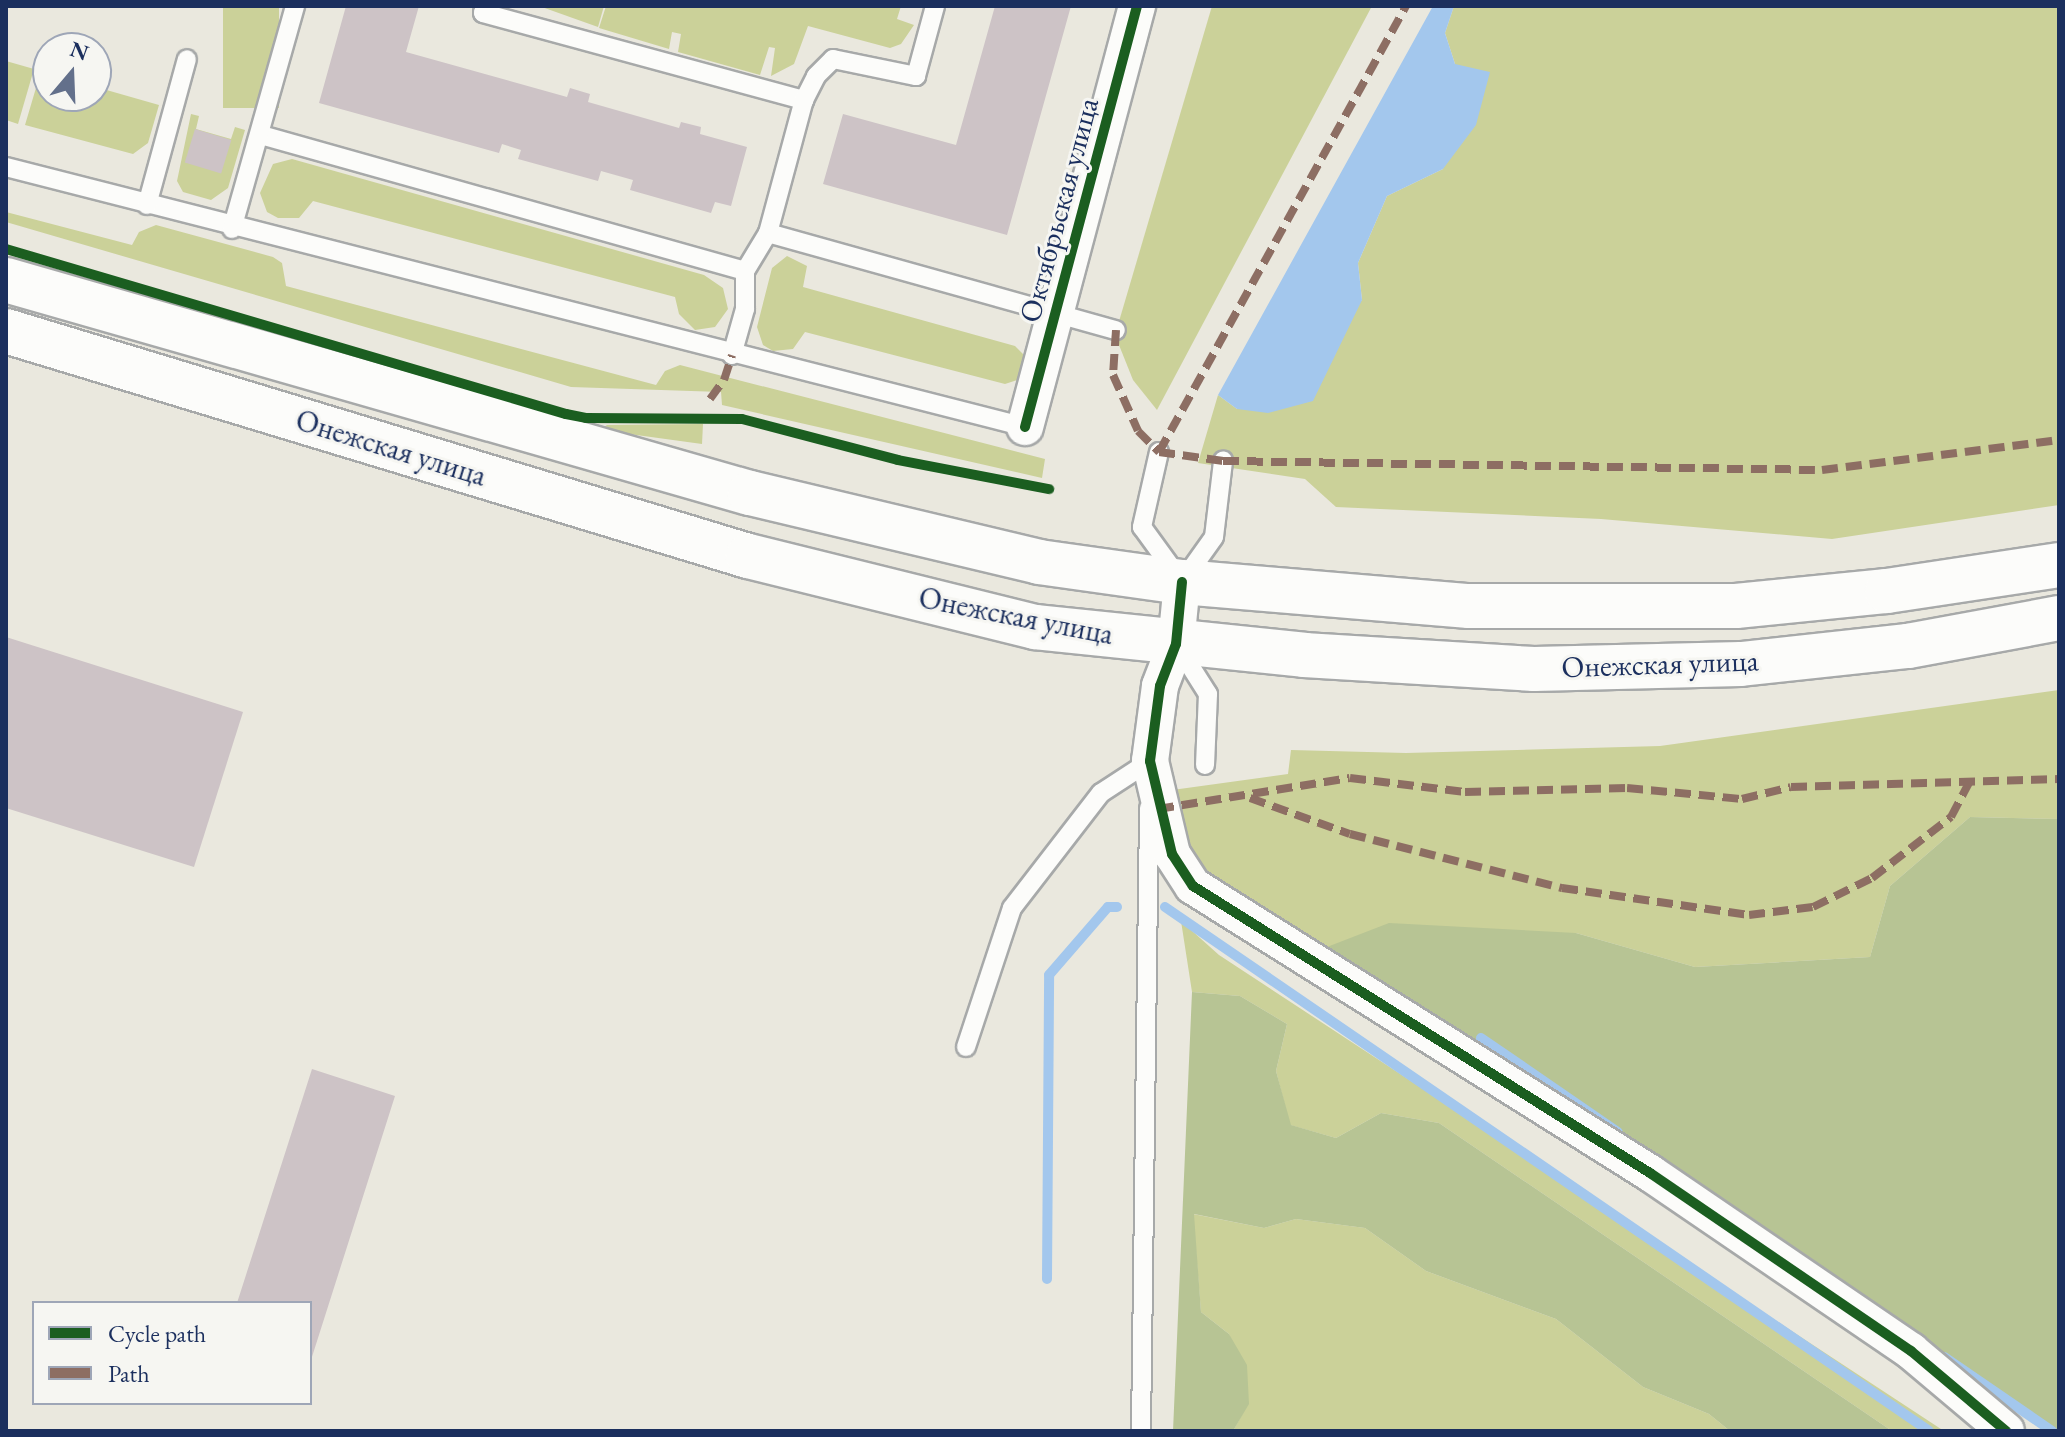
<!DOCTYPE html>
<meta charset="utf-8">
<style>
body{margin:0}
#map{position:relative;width:2065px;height:1437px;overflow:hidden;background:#eae8de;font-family:"EB Garamond",serif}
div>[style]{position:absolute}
.green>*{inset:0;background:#cbd199;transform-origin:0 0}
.forest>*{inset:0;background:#b7c494}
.water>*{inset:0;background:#a3c7ed}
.stream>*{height:10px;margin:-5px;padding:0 5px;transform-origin:5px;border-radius:5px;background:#a3c7ed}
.building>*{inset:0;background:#cdc3c6;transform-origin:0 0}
.roads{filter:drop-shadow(2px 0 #a7a9a9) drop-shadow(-2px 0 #a7a9a9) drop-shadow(0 2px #a7a9a9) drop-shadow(0 -2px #a7a9a9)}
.lane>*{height:18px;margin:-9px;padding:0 9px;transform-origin:9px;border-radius:9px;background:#fcfcfa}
.street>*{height:36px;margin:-18px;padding:0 18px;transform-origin:18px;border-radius:18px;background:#fcfcfa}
.primary>*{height:44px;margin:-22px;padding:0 22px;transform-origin:22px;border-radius:22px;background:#fcfcfa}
.quiet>*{height:8px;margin-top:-4px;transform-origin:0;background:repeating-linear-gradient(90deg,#8d6e63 0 16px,transparent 0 24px)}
.cycleway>*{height:10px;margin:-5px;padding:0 5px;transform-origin:5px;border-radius:5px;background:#1b5e20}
span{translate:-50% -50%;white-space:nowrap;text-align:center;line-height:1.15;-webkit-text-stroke:6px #f6f6f2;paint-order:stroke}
.street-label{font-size:30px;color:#1b2f5e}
.frame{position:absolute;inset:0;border:8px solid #1b2f5e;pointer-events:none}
.legend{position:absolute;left:32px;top:1301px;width:280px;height:104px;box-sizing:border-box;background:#f6f6f2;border:2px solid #9ea6b7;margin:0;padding:10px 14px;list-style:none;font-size:24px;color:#1b2f5e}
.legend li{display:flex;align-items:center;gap:16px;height:40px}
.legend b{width:40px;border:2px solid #9ea6b7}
.north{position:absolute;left:32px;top:32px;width:80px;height:80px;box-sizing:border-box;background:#f6f6f2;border:2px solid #9ea6b7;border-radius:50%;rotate:19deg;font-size:22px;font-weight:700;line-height:32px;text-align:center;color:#1b2f5e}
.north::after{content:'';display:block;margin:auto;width:28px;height:36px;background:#63708b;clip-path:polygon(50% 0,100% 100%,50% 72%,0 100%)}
</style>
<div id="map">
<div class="green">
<div style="left:223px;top:6px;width:56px;height:102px"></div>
<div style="clip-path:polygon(539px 6px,604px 6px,598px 27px)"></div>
<div style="clip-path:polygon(606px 6px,901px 6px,897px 19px,914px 25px,901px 44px,890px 48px,808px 26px,794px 64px,771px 76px,775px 48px,769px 47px,760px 75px,678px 52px,681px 34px,672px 32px,669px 49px,599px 28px)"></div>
<div style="clip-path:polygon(1212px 6px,1372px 6px,1157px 410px,1133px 380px,1115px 335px)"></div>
<div style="clip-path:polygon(1454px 6px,2059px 6px,2059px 505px,1832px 539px,1601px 519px,1336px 507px,1305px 479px,1198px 463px,1218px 395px,1237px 409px,1362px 300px,1358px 263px,1387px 196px,1443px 169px,1455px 64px,1445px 33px)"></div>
<div style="clip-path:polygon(6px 61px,34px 69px,18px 124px,6px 120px)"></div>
<div style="clip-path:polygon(41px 71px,48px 73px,48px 96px,96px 96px,96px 87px,159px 105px,148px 143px,133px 154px,25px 125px)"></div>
<div style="clip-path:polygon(191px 114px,199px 116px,196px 129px,231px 139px,235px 127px,245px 130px,228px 188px,211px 200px,183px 192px,177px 181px)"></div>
<div style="clip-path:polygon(292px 159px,704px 275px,723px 288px,728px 309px,715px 327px,695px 330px,679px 314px,675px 297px,313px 201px,299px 218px,278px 218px,267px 212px,260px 193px,273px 164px)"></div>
<div style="clip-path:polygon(6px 212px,132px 245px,139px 232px,156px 225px,273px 257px,282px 263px,286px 286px,656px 385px,665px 371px,680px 365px,1045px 459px,1042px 478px,722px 405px,721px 392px,571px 387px,6px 222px)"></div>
<div style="clip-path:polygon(787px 256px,807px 266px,803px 287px,1015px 346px,1027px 358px,1023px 378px,1005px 384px,805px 332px,793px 349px,773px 351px,763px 345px,757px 327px,772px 268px)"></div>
<div style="clip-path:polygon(703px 424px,702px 444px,600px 430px,607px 425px)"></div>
<div style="clip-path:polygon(2059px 690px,2059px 819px,1970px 817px,1890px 886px,1870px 957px,1695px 967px,1576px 933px,1314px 952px,1189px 870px,1165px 791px,1288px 774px,1291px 750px,1406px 753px,1660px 746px)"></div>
<div style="clip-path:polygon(1181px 921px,1219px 955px,1944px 1431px,1892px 1431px,1439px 1123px,1381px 1113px,1336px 1138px,1290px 1125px,1276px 1071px,1287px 1024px,1240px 996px,1192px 992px)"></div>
<div style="clip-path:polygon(1193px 1214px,1264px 1228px,1296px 1219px,1365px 1228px,1426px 1271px,1556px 1319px,1643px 1387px,1709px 1414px,1730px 1431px,1233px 1431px,1248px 1404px,1229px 1334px,1201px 1312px)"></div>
</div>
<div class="forest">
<div style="clip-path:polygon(1970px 817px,2059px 819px,2059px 1431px,2051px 1431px,1645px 1160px,1314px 952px,1389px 923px,1576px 933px,1695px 967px,1870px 957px,1890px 886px)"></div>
<div style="clip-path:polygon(1192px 992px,1240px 996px,1287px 1024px,1276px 1071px,1291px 1125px,1336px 1138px,1381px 1113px,1439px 1123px,1892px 1431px,1730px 1431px,1709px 1414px,1643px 1387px,1556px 1319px,1426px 1271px,1365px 1228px,1296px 1219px,1264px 1228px,1194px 1214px,1201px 1312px,1229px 1334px,1247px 1365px,1249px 1404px,1233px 1431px,1173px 1431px)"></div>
</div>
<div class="water">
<div style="clip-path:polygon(1433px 6px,1454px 6px,1445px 33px,1455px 64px,1490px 72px,1476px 125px,1443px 169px,1387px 196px,1358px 263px,1362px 300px,1313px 401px,1268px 413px,1237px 409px,1218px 395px)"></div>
</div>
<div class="stream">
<div style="left:1165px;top:907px;width:926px;rotate:34.44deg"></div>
<div style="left:1481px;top:1038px;width:166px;rotate:34.5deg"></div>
<div style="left:1047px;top:1279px;width:304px;rotate:-89.6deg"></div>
<div style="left:1049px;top:975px;width:90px;rotate:-49.1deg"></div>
<div style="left:1108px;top:907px;width:9px"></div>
<div style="left:1944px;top:1357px;width:131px;rotate:34.4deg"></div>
</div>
<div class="building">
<div style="clip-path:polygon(346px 6px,419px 6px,406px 52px,567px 97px,570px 88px,590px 94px,588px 102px,679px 128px,681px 122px,701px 127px,700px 134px,747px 147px,731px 206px,715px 202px,711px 213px,630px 190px,633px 180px,601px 171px,598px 181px,518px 159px,521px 150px,502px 144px,499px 153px,319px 103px)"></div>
<div style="clip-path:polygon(995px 6px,1071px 6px,1007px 235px,823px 184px,843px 114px,956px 145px)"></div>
<div style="left:195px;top:129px;width:38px;height:35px;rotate:17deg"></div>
<div style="clip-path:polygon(6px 637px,243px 712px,194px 867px,6px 808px)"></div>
<div style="clip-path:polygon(312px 1069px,395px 1096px,311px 1360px,310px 1303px,237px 1303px)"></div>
</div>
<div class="roads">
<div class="lane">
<div style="left:485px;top:6px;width:7px;rotate:106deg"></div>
<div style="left:483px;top:13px;width:333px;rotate:15.2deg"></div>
<div style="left:261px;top:135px;width:503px;rotate:15.69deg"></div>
<div style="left:6px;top:167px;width:1052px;rotate:14.31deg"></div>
<div style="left:147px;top:205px;width:151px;rotate:-74.7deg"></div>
<div style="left:232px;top:229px;width:232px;rotate:-74.2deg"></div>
<div style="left:768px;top:233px;width:361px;rotate:15.6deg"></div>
<div style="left:732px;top:355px;width:48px;rotate:-74.2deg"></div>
<div style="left:745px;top:309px;width:38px;rotate:-90deg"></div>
<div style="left:745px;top:271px;width:44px;rotate:-58.8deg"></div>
<div style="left:768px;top:233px;width:138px;rotate:-74.9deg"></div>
<div style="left:804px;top:100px;width:27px;rotate:-63deg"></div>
<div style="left:816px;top:76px;width:24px;rotate:-45deg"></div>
<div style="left:833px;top:59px;width:85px;rotate:11.6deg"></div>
<div style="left:916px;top:76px;width:73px;rotate:-74.8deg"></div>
<div style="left:1159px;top:452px;width:77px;rotate:102.8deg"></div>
<div style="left:1142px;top:527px;width:68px;rotate:54deg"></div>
<div style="left:1182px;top:582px;width:55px;rotate:-54.6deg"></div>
<div style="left:1214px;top:537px;width:77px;rotate:-83.2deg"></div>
<div style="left:1177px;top:645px;width:58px;rotate:57.7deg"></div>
<div style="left:1208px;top:694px;width:71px;rotate:92.4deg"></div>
<div style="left:966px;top:1047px;width:146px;rotate:-71.7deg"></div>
<div style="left:1012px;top:908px;width:145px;rotate:-52.3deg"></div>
<div style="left:1101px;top:793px;width:59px;rotate:-33.1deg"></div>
<div style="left:1141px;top:1431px;width:623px;rotate:-89.26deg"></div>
</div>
<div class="street">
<div style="left:1025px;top:427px;width:436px;rotate:-75.1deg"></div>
<div style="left:1182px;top:582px;width:62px;rotate:95.5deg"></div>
<div style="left:1176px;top:644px;width:45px;rotate:110.9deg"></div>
<div style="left:1160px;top:686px;width:76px;rotate:97.6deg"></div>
<div style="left:1150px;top:761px;width:96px;rotate:76.7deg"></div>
<div style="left:1172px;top:854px;width:38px;rotate:57deg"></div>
<div style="left:1193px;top:886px;width:540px;rotate:32.13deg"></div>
<div style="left:1650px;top:1173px;width:316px;rotate:34.3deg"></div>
<div style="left:1911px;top:1351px;width:124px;rotate:40.1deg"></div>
</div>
<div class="primary">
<div style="left:6px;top:280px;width:774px;rotate:15.98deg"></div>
<div style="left:750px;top:493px;width:297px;rotate:13.4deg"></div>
<div style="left:1039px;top:562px;width:144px;rotate:8deg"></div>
<div style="left:1182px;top:582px;width:288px;rotate:4.8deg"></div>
<div style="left:1469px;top:606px;width:267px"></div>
<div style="left:1736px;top:606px;width:152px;rotate:-5.7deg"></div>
<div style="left:1887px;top:591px;width:174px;rotate:-8.6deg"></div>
<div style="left:6px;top:331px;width:775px;rotate:16.87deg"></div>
<div style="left:748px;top:556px;width:296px;rotate:13.9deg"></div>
<div style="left:1035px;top:627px;width:270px;rotate:5.9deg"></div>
<div style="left:1304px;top:655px;width:230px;rotate:3.5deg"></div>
<div style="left:1534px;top:669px;width:207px;rotate:-1.4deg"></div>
<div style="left:1741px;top:664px;width:168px;rotate:-6.2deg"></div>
<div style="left:1908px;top:646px;width:154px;rotate:-10.5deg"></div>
</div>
</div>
<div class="quiet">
<div style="left:1116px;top:330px;width:45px;rotate:93.8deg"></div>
<div style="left:1113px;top:375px;width:61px;rotate:65.9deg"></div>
<div style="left:1138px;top:431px;width:30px;rotate:45deg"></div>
<div style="left:1159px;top:452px;width:65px;rotate:8deg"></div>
<div style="left:1223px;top:461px;width:599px;rotate:0.86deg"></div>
<div style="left:1822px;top:470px;width:239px;rotate:-7.2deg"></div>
<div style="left:710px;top:399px;width:24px;rotate:-54deg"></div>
<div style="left:724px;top:380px;width:26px;rotate:-72deg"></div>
<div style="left:1159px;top:452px;width:510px;rotate:-61.02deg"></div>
<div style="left:1250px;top:798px;width:106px;rotate:19.8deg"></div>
<div style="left:1350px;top:834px;width:219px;rotate:14.3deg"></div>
<div style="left:1562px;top:888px;width:189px;rotate:8.2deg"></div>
<div style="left:1749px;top:915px;width:64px;rotate:-7.1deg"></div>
<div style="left:1813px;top:907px;width:66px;rotate:-26.2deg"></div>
<div style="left:1872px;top:878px;width:100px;rotate:-37.7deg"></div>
<div style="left:1951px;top:817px;width:41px;rotate:-62.2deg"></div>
<div style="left:1158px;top:809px;width:194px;rotate:-9.2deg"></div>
<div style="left:1350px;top:778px;width:116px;rotate:6.9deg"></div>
<div style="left:1465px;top:792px;width:162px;rotate:-1.4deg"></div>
<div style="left:1627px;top:788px;width:116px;rotate:5.5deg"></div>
<div style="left:1742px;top:799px;width:50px;rotate:-13.8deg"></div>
<div style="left:1791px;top:787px;width:268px;rotate:-1.7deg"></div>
</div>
<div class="cycleway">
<div style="left:6px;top:249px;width:584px;rotate:16.42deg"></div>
<div style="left:566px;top:414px;width:20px;rotate:11deg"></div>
<div style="left:586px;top:418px;width:156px;rotate:0.4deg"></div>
<div style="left:742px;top:419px;width:161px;rotate:14.7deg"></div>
<div style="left:898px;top:460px;width:154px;rotate:10.9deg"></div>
<div style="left:1025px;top:427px;width:436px;rotate:-75.1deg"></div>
<div style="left:1182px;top:582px;width:62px;rotate:95.5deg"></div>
<div style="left:1176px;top:644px;width:45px;rotate:110.9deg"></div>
<div style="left:1160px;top:686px;width:76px;rotate:97.6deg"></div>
<div style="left:1150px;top:761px;width:96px;rotate:76.7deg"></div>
<div style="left:1172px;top:854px;width:38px;rotate:57deg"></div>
<div style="left:1193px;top:886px;width:540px;rotate:32.13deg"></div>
<div style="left:1650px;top:1173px;width:316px;rotate:34.3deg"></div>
<div style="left:1911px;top:1351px;width:124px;rotate:40.1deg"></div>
</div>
<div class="street-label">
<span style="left:1059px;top:210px;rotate:-75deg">Октябрьская улица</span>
<span style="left:391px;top:448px;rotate:17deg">Онежская улица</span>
<span style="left:1016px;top:616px;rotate:11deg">Онежская улица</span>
<span style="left:1660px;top:664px;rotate:-2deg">Онежская улица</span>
</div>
<div class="frame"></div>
<ul class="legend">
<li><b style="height:10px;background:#1b5e20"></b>Cycle path</li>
<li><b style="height:10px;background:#8d6e63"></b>Path</li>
</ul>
<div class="north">N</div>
</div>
